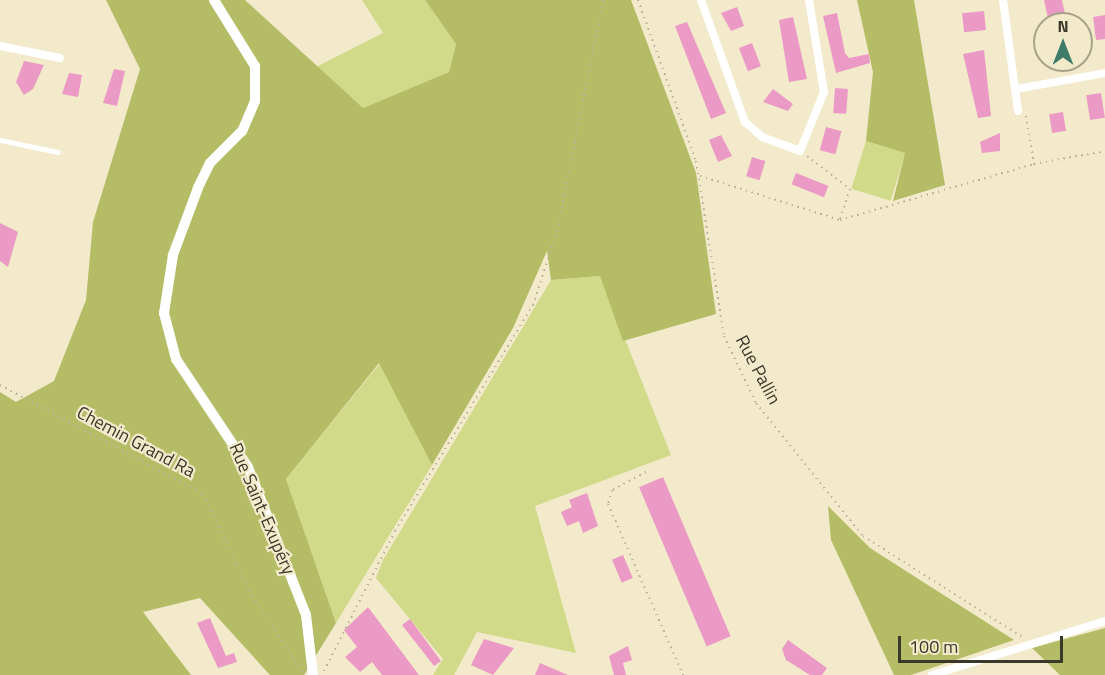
<!DOCTYPE html>
<meta charset="utf-8">
<style>
body{margin:0}
#map{position:relative;width:1105px;height:675px;overflow:hidden;background:#f2eaca;font-family:"Titillium Web",sans-serif}
div>[style]{position:absolute}
.green>*{inset:0;background:#d1da88;transform-origin:0 0}
.forest>*{inset:0;background:#b4bc66}
.building>*{inset:0;background:#eb9ac5;transform-origin:0 0}
.path>*{height:2px;margin-top:-1px;transform-origin:0;background:repeating-linear-gradient(90deg,#bab399 0 1.5px,transparent 0 6px)}
.service>*{height:4.5px;margin:-2.25px;padding:0 2.25px;transform-origin:2.25px;border-radius:2.25px;background:#fff}
.minor>*{height:8px;margin:-4px;padding:0 4px;transform-origin:4px;border-radius:4px;background:#fff}
.tertiary>*{height:10px;margin:-5px;padding:0 5px;transform-origin:5px;border-radius:5px;background:#fff}
span{translate:-50% -50%;white-space:nowrap;text-align:center;line-height:1.15;-webkit-text-stroke:4.5px #f2eaca;paint-order:stroke}
.street-label{font-size:18px;color:#3a372b}
.north{position:absolute;left:1033px;top:12px;width:60px;height:60px;box-sizing:border-box;background:#f2eaca;border:2px solid #a8a28a;border-radius:50%;rotate:0deg;font-size:16px;font-weight:700;line-height:24px;text-align:center;color:#3a372b}
.north::after{content:'';display:block;margin:auto;width:21px;height:27px;background:#3e7c69;clip-path:polygon(50% 0,100% 100%,50% 72%,0 100%)}
.scale{position:absolute;left:898px;top:636px;width:165px;height:27px;box-sizing:border-box;border:3px solid #3a372b;border-top:0;padding-left:8px;font-size:18px;line-height:21px;white-space:nowrap;color:#3a372b;-webkit-text-stroke:4px #f2eaca;paint-order:stroke}
</style>
<div id="map">
<div class="green">
<div style="clip-path:polygon(362px 0,425px 0,456px 44px,449px 72px,363px 108px,316px 67px,383px 33px)"></div>
<div style="left:866px;top:141px;width:41px;height:50px;rotate:17deg"></div>
<div style="clip-path:polygon(600px 276px,671px 455px,535px 506px,576px 653px,477px 632px,454px 675px,433px 675px,443px 659px,376px 578px,383px 560px,551px 280px)"></div>
<div style="clip-path:polygon(380px 363px,432px 465px,336px 623px,286px 479px)"></div>
</div>
<div class="forest">
<div style="clip-path:polygon(106px 0,245px 0,363px 108px,449px 72px,456px 44px,425px 0,631px 0,696px 173px,716px 314px,623px 341px,600px 276px,551px 280px,547px 251px,513px 328px,432px 465px,379px 363px,286px 479px,336px 623px,304px 675px,270px 675px,200px 598px,143px 612px,191px 675px,0 675px,0 392px,16px 402px,54px 381px,86px 300px,93px 222px,140px 69px)"></div>
<div style="clip-path:polygon(857px 0,914px 0,945px 185px,893px 201px,905px 153px,866px 141px,873px 72px)"></div>
<div style="clip-path:polygon(828px 506px,870px 548px,1014px 640px,911px 675px,894px 675px,831px 540px)"></div>
<div style="clip-path:polygon(1105px 628px,1105px 675px,1060px 675px,1032px 648px)"></div>
</div>
<div class="building">
<div style="clip-path:polygon(1044px 0,1062px 0,1065px 14px,1048px 18px)"></div>
<div style="clip-path:polygon(737px 7px,744px 26px,731px 31px,721px 13px)"></div>
<div style="left:984px;top:11px;width:19px;height:22px;rotate:84deg"></div>
<div style="clip-path:polygon(837px 13px,845px 53px,849px 58px,869px 54px,870px 63px,836px 73px,823px 16px)"></div>
<div style="clip-path:polygon(1105px 15px,1105px 39px,1096px 40px,1093px 17px)"></div>
<div style="clip-path:polygon(793px 17px,807px 79px,789px 82px,779px 20px)"></div>
<div style="clip-path:polygon(687px 22px,726px 113px,711px 119px,675px 26px)"></div>
<div style="left:752px;top:43px;width:25px;height:14px;rotate:69deg"></div>
<div style="clip-path:polygon(984px 50px,991px 116px,978px 118px,963px 54px)"></div>
<div style="clip-path:polygon(24px 61px,44px 65px,33px 89px,24px 95px,16px 82px)"></div>
<div style="clip-path:polygon(114px 69px,125px 71px,117px 106px,103px 103px)"></div>
<div style="clip-path:polygon(69px 73px,82px 75px,78px 97px,62px 94px)"></div>
<div style="left:835px;top:88px;width:13px;height:25px;rotate:4deg"></div>
<div style="clip-path:polygon(773px 89px,793px 104px,788px 111px,763px 102px)"></div>
<div style="left:1101px;top:93px;width:25px;height:15px;rotate:81deg"></div>
<div style="left:1063px;top:112px;width:19px;height:14px;rotate:81deg"></div>
<div style="left:826px;top:127px;width:16px;height:24px;rotate:15deg"></div>
<div style="clip-path:polygon(1000px 133px,1000px 151px,982px 153px,980px 142px)"></div>
<div style="clip-path:polygon(721px 135px,732px 156px,718px 162px,709px 140px)"></div>
<div style="left:752px;top:157px;width:14px;height:20px;rotate:17deg"></div>
<div style="left:796px;top:173px;width:35px;height:12px;rotate:22deg"></div>
<div style="clip-path:polygon(0 223px,18px 232px,8px 267px,0 261px)"></div>
<div style="left:663px;top:477px;width:173px;height:26px;rotate:67deg"></div>
<div style="clip-path:polygon(587px 493px,598px 526px,583px 533px,579px 521px,567px 526px,561px 512px,572px 507px,569px 500px)"></div>
<div style="left:623px;top:555px;width:25px;height:12px;rotate:67deg"></div>
<div style="clip-path:polygon(368px 607px,419px 675px,382px 675px,372px 662px,360px 672px,345px 657px,357px 647px,344px 630px)"></div>
<div style="clip-path:polygon(210px 618px,226px 656px,234px 653px,237px 662px,218px 668px,197px 623px)"></div>
<div style="clip-path:polygon(410px 619px,441px 661px,434px 666px,402px 625px)"></div>
<div style="clip-path:polygon(484px 639px,514px 648px,493px 675px,471px 665px)"></div>
<div style="clip-path:polygon(788px 640px,827px 668px,822px 675px,810px 675px,786px 660px,782px 649px)"></div>
<div style="clip-path:polygon(628px 646px,632px 660px,623px 663px,626px 675px,614px 675px,609px 656px)"></div>
<div style="clip-path:polygon(540px 663px,568px 675px,535px 675px)"></div>
</div>
<div class="path">
<div style="left:638px;top:0;width:171px;rotate:70.2deg"></div>
<div style="left:696px;top:161px;width:177px;rotate:80.9deg"></div>
<div style="left:724px;top:336px;width:74px;rotate:64.5deg"></div>
<div style="left:756px;top:403px;width:171px;rotate:51.2deg"></div>
<div style="left:863px;top:536px;width:191px;rotate:32.4deg"></div>
<div style="left:1026px;top:116px;width:49px;rotate:80.5deg"></div>
<div style="left:1034px;top:164px;width:72px;rotate:-10.4deg"></div>
<div style="left:807px;top:156px;width:54px;rotate:37.5deg"></div>
<div style="left:850px;top:189px;width:33px;rotate:108deg"></div>
<div style="left:840px;top:220px;width:202px;rotate:-16.1deg"></div>
<div style="left:700px;top:176px;width:147px;rotate:17.4deg"></div>
<div style="left:0;top:385px;width:230px;rotate:28.2deg"></div>
<div style="left:203px;top:494px;width:106px;rotate:64.4deg"></div>
<div style="left:249px;top:590px;width:98px;rotate:57.1deg"></div>
<div style="left:646px;top:472px;width:38px;rotate:152deg"></div>
<div style="left:612px;top:490px;width:15px;rotate:106deg"></div>
<div style="left:608px;top:504px;width:187px;rotate:66.3deg"></div>
<div style="left:324px;top:671px;width:157px;rotate:-63.1deg"></div>
<div style="left:395px;top:531px;width:265px;rotate:-58.6deg"></div>
<div style="left:533px;top:305px;width:78px;rotate:-72deg"></div>
<div style="left:557px;top:231px;width:236px;rotate:-78.7deg"></div>
</div>
<div class="service">
<div style="left:0;top:140px;width:59px;rotate:11.7deg"></div>
</div>
<div class="minor">
<div style="left:701px;top:0;width:130px;rotate:70.2deg"></div>
<div style="left:745px;top:122px;width:23px;rotate:41deg"></div>
<div style="left:762px;top:137px;width:40px;rotate:20.2deg"></div>
<div style="left:800px;top:151px;width:64px;rotate:-67.9deg"></div>
<div style="left:824px;top:92px;width:93px;rotate:-99.3deg"></div>
<div style="left:1003px;top:0;width:112px;rotate:82.3deg"></div>
<div style="left:0;top:46px;width:61px;rotate:11.3deg"></div>
<div style="left:1016px;top:89px;width:90px;rotate:-10.2deg"></div>
<div style="left:932px;top:675px;width:181px;rotate:-17.3deg"></div>
</div>
<div class="tertiary">
<div style="left:214px;top:0;width:78px;rotate:58.2deg"></div>
<div style="left:255px;top:66px;width:35px;rotate:90deg"></div>
<div style="left:255px;top:101px;width:33px;rotate:113deg"></div>
<div style="left:242px;top:131px;width:45px;rotate:135deg"></div>
<div style="left:210px;top:163px;width:28px;rotate:116deg"></div>
<div style="left:198px;top:188px;width:72px;rotate:110.5deg"></div>
<div style="left:173px;top:255px;width:59px;rotate:98.8deg"></div>
<div style="left:164px;top:313px;width:48px;rotate:75.4deg"></div>
<div style="left:176px;top:359px;width:130px;rotate:56.3deg"></div>
<div style="left:248px;top:467px;width:159px;rotate:68.6deg"></div>
<div style="left:306px;top:615px;width:60px;rotate:83.3deg"></div>
</div>
<div class="street-label">
<span style="left:758px;top:370px;rotate:62deg">Rue Pallin</span>
<span style="left:136px;top:442px;rotate:28deg">Chemin Grand Ra</span>
<span style="left:262px;top:509px;rotate:67deg">Rue Saint-Exupéry</span>
</div>
<div class="north">N</div>
<div class="scale">100 m</div>
</div>
